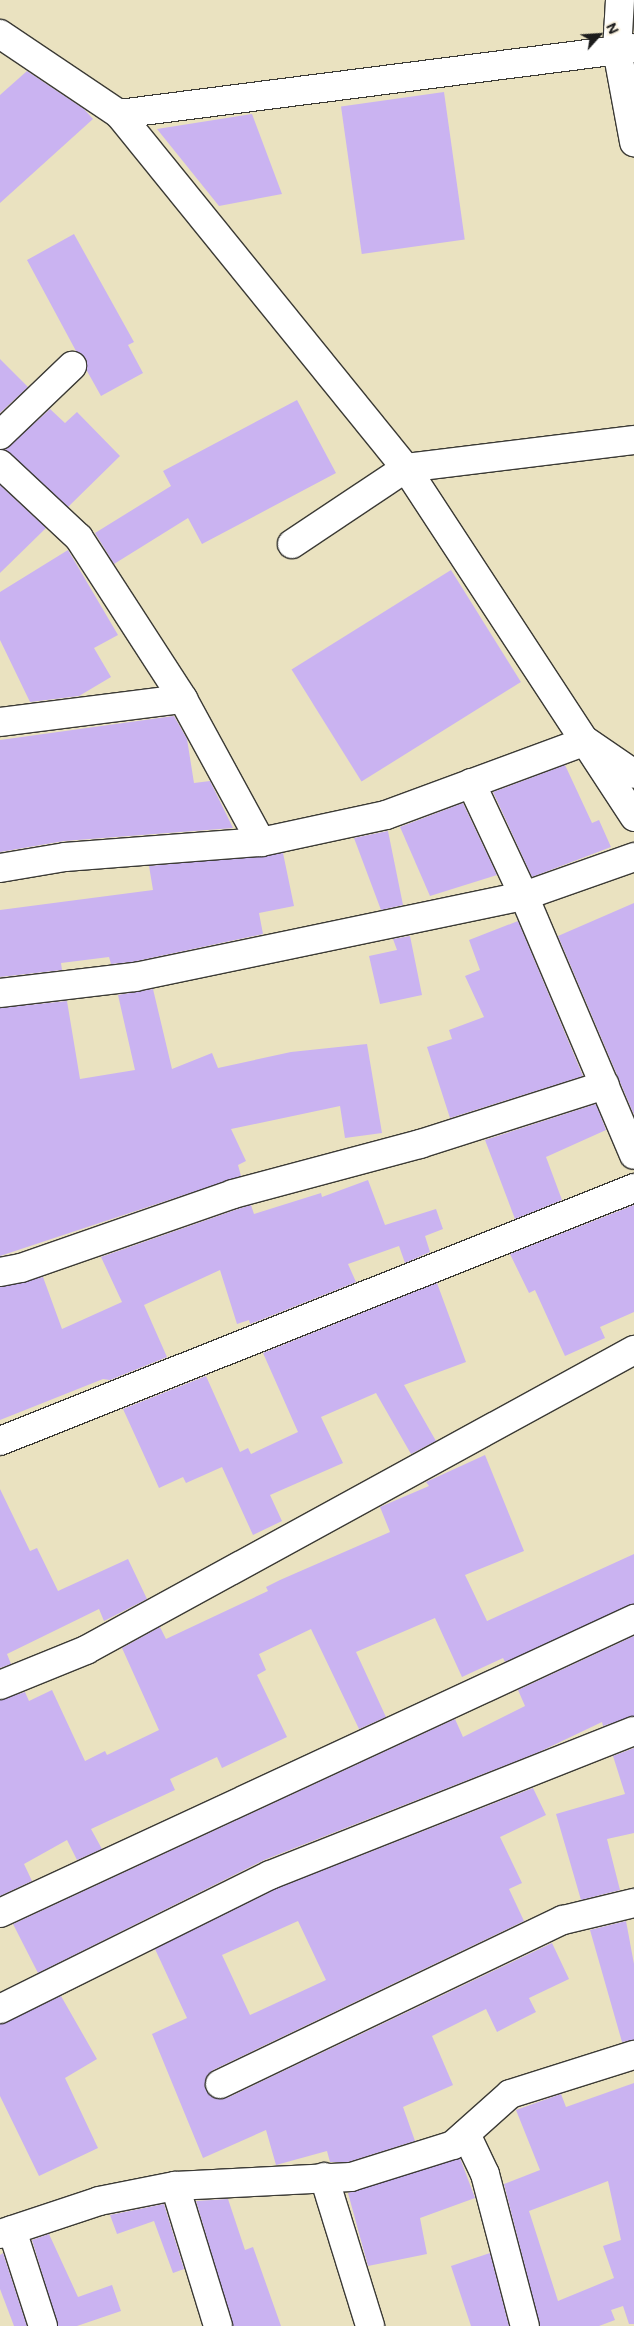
<!DOCTYPE html>
<style>
body{margin:0}
#map{position:relative;width:634px;height:2326px;overflow:hidden;background:#eae2c0;font-family:Mali,sans-serif}
div>[style]{position:absolute}
.building>*{inset:0;background:#cab3f1;transform-origin:0 0}
.roads{filter:drop-shadow(1px 0 #3b3a35) drop-shadow(-1px 0 #3b3a35) drop-shadow(0 1px #3b3a35) drop-shadow(0 -1px #3b3a35)}
.minor>*{height:28px;margin:-14px;padding:0 14px;transform-origin:14px;border-radius:14px;background:#fff}
span{translate:-50% -50%;white-space:nowrap;text-align:center;line-height:1.15;-webkit-text-stroke:5px #fcf5e5;paint-order:stroke}
.north{position:absolute;left:574px;top:10px;width:50px;height:50px;-webkit-text-stroke:4px #fcf5e5;paint-order:stroke;rotate:64deg;font-size:14px;font-weight:700;line-height:20px;text-align:center;color:#1c1c1c}
.north::after{content:'';display:block;margin:auto;width:18px;height:22px;background:#1c1c1c;clip-path:polygon(50% 0,100% 100%,50% 72%,0 100%)}
</style>
<div id="map">
<div class="building">
<div style="clip-path:polygon(27px 71px,84px 109px,93px 119px,0 203px,0 95px)"></div>
<div style="left:444px;top:92px;width:149px;height:104px;rotate:82deg"></div>
<div style="clip-path:polygon(252px 114px,282px 194px,219px 206px,157px 129px)"></div>
<div style="clip-path:polygon(74px 234px,134px 342px,128px 345px,143px 373px,101px 396px,87px 371px,87px 362px,76px 351px,27px 260px)"></div>
<div style="clip-path:polygon(0 359px,28px 387px,0 413px)"></div>
<div style="clip-path:polygon(297px 400px,336px 473px,202px 544px,188px 518px,114px 564px,95px 533px,171px 486px,163px 471px)"></div>
<div style="clip-path:polygon(50px 409px,65px 423px,77px 412px,120px 456px,68px 507px,5px 450px)"></div>
<div style="clip-path:polygon(0 485px,46px 528px,0 573px)"></div>
<div style="clip-path:polygon(68px 550px,118px 635px,94px 648px,111px 677px,79px 696px,30px 702px,0 640px,0 592px)"></div>
<div style="left:451px;top:570px;width:132px;height:188px;rotate:58deg"></div>
<div style="clip-path:polygon(174px 716px,187px 739px,194px 783px,210px 781px,233px 828px,64px 841px,0 852px,0 740px)"></div>
<div style="clip-path:polygon(565px 765px,592px 823px,599px 820px,611px 847px,532px 877px,493px 792px)"></div>
<div style="clip-path:polygon(463px 803px,497px 875px,430px 896px,400px 827px)"></div>
<div style="clip-path:polygon(388px 831px,403px 905px,381px 910px,354px 838px)"></div>
<div style="clip-path:polygon(283px 853px,294px 906px,259px 913px,263px 934px,132px 962px,111px 964px,109px 957px,61px 963px,62px 970px,0 977px,0 910px,153px 890px,149px 866px)"></div>
<div style="clip-path:polygon(634px 903px,634px 1115px,558px 936px)"></div>
<div style="clip-path:polygon(518px 921px,583px 1076px,450px 1118px,427px 1047px,452px 1039px,449px 1030px,484px 1017px,465px 976px,480px 970px,469px 940px)"></div>
<div style="clip-path:polygon(410px 936px,422px 995px,380px 1004px,369px 956px,397px 950px,393px 939px)"></div>
<div style="clip-path:polygon(153px 989px,172px 1069px,212px 1053px,218px 1068px,291px 1052px,367px 1044px,382px 1133px,345px 1138px,340px 1106px,231px 1129px,246px 1161px,238px 1165px,241px 1176px,0 1256px,0 1008px,67px 1001px,80px 1079px,135px 1070px,118px 995px)"></div>
<div style="clip-path:polygon(596px 1104px,606px 1130px,546px 1157px,562px 1200px,515px 1219px,485px 1140px)"></div>
<div style="clip-path:polygon(368px 1180px,385px 1225px,436px 1209px,443px 1229px,425px 1236px,430px 1252px,405px 1263px,399px 1246px,348px 1264px,356px 1282px,250px 1324px,249px 1320px,237px 1324px,220px 1270px,144px 1305px,167px 1357px,110px 1380px,103px 1379px,0 1420px,0 1287px,43px 1277px,62px 1329px,122px 1302px,101px 1257px,238px 1209px,251px 1205px,254px 1214px,321px 1193px,322px 1197px)"></div>
<div style="clip-path:polygon(634px 1205px,634px 1312px,600px 1327px,605px 1338px,565px 1356px,535px 1290px,529px 1293px,510px 1254px)"></div>
<div style="clip-path:polygon(437px 1283px,466px 1362px,404px 1385px,436px 1441px,411px 1454px,376px 1393px,321px 1417px,343px 1463px,270px 1495px,282px 1521px,253px 1535px,222px 1467px,186px 1483px,183px 1477px,159px 1488px,123px 1409px,206px 1376px,240px 1452px,248px 1448px,251px 1454px,298px 1432px,263px 1353px)"></div>
<div style="clip-path:polygon(485px 1455px,524px 1551px,465px 1575px,487px 1621px,634px 1554px,634px 1604px,505px 1662px,503px 1658px,462px 1677px,435px 1618px,356px 1652px,386px 1717px,359px 1729px,311px 1629px,259px 1654px,266px 1670px,257px 1675px,287px 1737px,222px 1768px,217px 1757px,170px 1779px,175px 1790px,91px 1829px,102px 1849px,77px 1860px,67px 1840px,24px 1864px,32px 1881px,0 1896px,0 1700px,25px 1692px,29px 1701px,52px 1690px,85px 1761px,105px 1751px,107px 1755px,159px 1730px,122px 1648px,160px 1627px,166px 1639px,268px 1591px,266px 1587px,280px 1580px,390px 1532px,380px 1507px,429px 1486px,426px 1482px)"></div>
<div style="clip-path:polygon(0 1489px,30px 1551px,37px 1548px,58px 1591px,128px 1559px,147px 1599px,104px 1621px,99px 1609px,7px 1654px,11px 1664px,0 1668px)"></div>
<div style="clip-path:polygon(634px 1636px,634px 1716px,603px 1726px,602px 1722px,539px 1752px,264px 1860px,38px 1973px,13px 1924px,455px 1719px,463px 1737px,525px 1706px,518px 1690px)"></div>
<div style="clip-path:polygon(634px 1748px,634px 1833px,607px 1839px,620px 1890px,581px 1900px,556px 1814px,625px 1794px,613px 1756px)"></div>
<div style="clip-path:polygon(evenodd,533px 1788px,546px 1815px,500px 1837px,522px 1883px,509px 1889px,524px 1921px,213px 2070px,207px 2076px,206px 2090px,212px 2097px,227px 2098px,552px 1943px,569px 1979px,529px 1998px,536px 2012px,497px 2032px,486px 2009px,432px 2036px,453px 2085px,403px 2107px,415px 2141px,348px 2162px,330px 2162px,327px 2151px,276px 2165px,266px 2130px,203px 2158px,152px 2034px,187px 2018px,155px 1949px,276px 1889px,533px 1788px,298px 1921px,326px 1980px,250px 2015px,222px 1955px,298px 1921px)"></div>
<div style="clip-path:polygon(626px 1921px,634px 1964px,634px 2040px,622px 2042px,590px 1930px)"></div>
<div style="clip-path:polygon(61px 1996px,97px 2059px,65px 2078px,98px 2148px,39px 2176px,0 2096px,0 2024px)"></div>
<div style="clip-path:polygon(evenodd,634px 2083px,634px 2324px,629px 2324px,623px 2306px,611px 2310px,615px 2320px,599px 2326px,540px 2326px,504px 2184px,540px 2170px,516px 2110px,561px 2094px,566px 2107px,634px 2083px,608px 2181px,621px 2240px,603px 2246px,614px 2278px,558px 2301px,529px 2211px,608px 2181px)"></div>
<div style="clip-path:polygon(460px 2158px,475px 2198px,420px 2218px,427px 2254px,368px 2266px,348px 2193px)"></div>
<div style="clip-path:polygon(228px 2199px,245px 2250px,253px 2247px,281px 2326px,233px 2326px,196px 2201px)"></div>
<div style="clip-path:polygon(164px 2204px,184px 2269px,173px 2273px,154px 2221px,117px 2234px,110px 2215px)"></div>
<div style="clip-path:polygon(49px 2234px,78px 2297px,112px 2285px,121px 2311px,77px 2326px,58px 2326px,32px 2240px)"></div>
<div style="clip-path:polygon(3px 2253px,27px 2326px,14px 2326px,0 2289px,0 2255px)"></div>
<div style="clip-path:polygon(490px 2253px,509px 2326px,471px 2326px,451px 2266px)"></div>
</div>
<div class="roads">
<div class="minor">
<div style="left:620px;top:0;width:50px;rotate:93.4deg"></div>
<div style="left:617px;top:50px;width:94px;rotate:79.5deg"></div>
<div style="left:0;top:34px;width:143px;rotate:33.9deg"></div>
<div style="left:119px;top:114px;width:456px;rotate:51deg"></div>
<div style="left:406px;top:468px;width:417px;rotate:56.8deg"></div>
<div style="left:119px;top:114px;width:519px;rotate:-7.3deg"></div>
<div style="left:0;top:435px;width:100px;rotate:-43.8deg"></div>
<div style="left:0;top:464px;width:108px;rotate:43.1deg"></div>
<div style="left:79px;top:538px;width:192px;rotate:57.1deg"></div>
<div style="left:183px;top:699px;width:163px;rotate:61.4deg"></div>
<div style="left:292px;top:544px;width:137px;rotate:-33.7deg"></div>
<div style="left:406px;top:468px;width:230px;rotate:-7deg"></div>
<div style="left:0;top:722px;width:184px;rotate:-7.2deg"></div>
<div style="left:471px;top:783px;width:125px;rotate:64.9deg"></div>
<div style="left:524px;top:896px;width:281px;rotate:67deg"></div>
<div style="left:0;top:868px;width:66px;rotate:-9.6deg"></div>
<div style="left:65px;top:857px;width:197px;rotate:-4.4deg"></div>
<div style="left:261px;top:842px;width:128px;rotate:-12.2deg"></div>
<div style="left:386px;top:815px;width:213px;rotate:-20.3deg"></div>
<div style="left:586px;top:741px;width:58px;rotate:34.5deg"></div>
<div style="left:0;top:993px;width:136px;rotate:-6.8deg"></div>
<div style="left:135px;top:977px;width:397px;rotate:-11.8deg"></div>
<div style="left:524px;top:896px;width:117px;rotate:-19.5deg"></div>
<div style="left:0;top:1272px;width:21px;rotate:-11deg"></div>
<div style="left:21px;top:1268px;width:225px;rotate:-19.2deg"></div>
<div style="left:233px;top:1194px;width:194px;rotate:-15deg"></div>
<div style="left:420px;top:1144px;width:194px;rotate:-17.7deg"></div>
<div style="left:0;top:1441px;width:683px;rotate:-21.75deg"></div>
<div style="left:0;top:1685px;width:93px;rotate:-22.1deg"></div>
<div style="left:86px;top:1650px;width:625px;rotate:-28.7deg"></div>
<div style="left:0;top:1913px;width:699px;rotate:-24.88deg"></div>
<div style="left:0;top:2009px;width:301px;rotate:-26.4deg"></div>
<div style="left:270px;top:1875px;width:391px;rotate:-21.6deg"></div>
<div style="left:220px;top:2084px;width:380px;rotate:-25.6deg"></div>
<div style="left:563px;top:1920px;width:73px;rotate:-13.5deg"></div>
<div style="left:466px;top:2134px;width:44px;rotate:64.6deg"></div>
<div style="left:485px;top:2174px;width:157px;rotate:75.3deg"></div>
<div style="left:324px;top:2177px;width:156px;rotate:72.8deg"></div>
<div style="left:175px;top:2186px;width:146px;rotate:72.9deg"></div>
<div style="left:12px;top:2230px;width:101px;rotate:72.1deg"></div>
<div style="left:0;top:2234px;width:104px;rotate:-18.4deg"></div>
<div style="left:99px;top:2201px;width:77px;rotate:-11.2deg"></div>
<div style="left:175px;top:2186px;width:176px;rotate:-2.9deg"></div>
<div style="left:351px;top:2177px;width:107px;rotate:-17.4deg"></div>
<div style="left:453px;top:2145px;width:76px;rotate:-41.8deg"></div>
<div style="left:510px;top:2094px;width:130px;rotate:-17.5deg"></div>
</div>
</div>
<div class="north">N</div>
</div>
